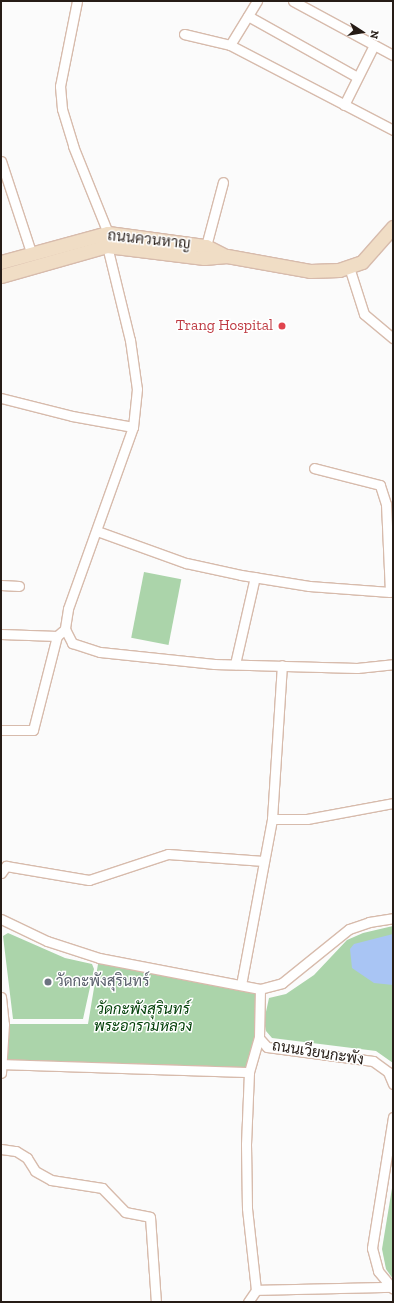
<!DOCTYPE html>
<meta charset="utf-8">
<style>
body{margin:0}
#map{position:relative;width:394px;height:1303px;overflow:hidden;background:#fbfbfb;font-family:"Zilla Slab",Sarabun,serif}
div>[style]{position:absolute}
.green>*{inset:0;background:#abd4aa;transform-origin:0 0}
.water>*{inset:0;background:#a9c5f4}
.roads{filter:drop-shadow(1px 0 #d7bbac) drop-shadow(-1px 0 #d7bbac) drop-shadow(0 1px #d7bbac) drop-shadow(0 -1px #d7bbac)}
.street>*{height:9px;margin:-4.5px;padding:0 4.5px;transform-origin:4.5px;border-radius:4.5px;background:#fff}
.secondary>*{height:13px;margin:-6.5px;padding:0 6.5px;transform-origin:6.5px;border-radius:6.5px;background:#f0ddc5}
.dots>*{width:11px;height:11px;translate:-50% -50%;box-sizing:border-box;border:2px solid #fff;border-radius:50%}
span{translate:-50% -50%;white-space:nowrap;text-align:center;line-height:1.15;-webkit-text-stroke:3px #fff;paint-order:stroke}
.street-label{font-size:15px;color:#261c16}
.health-label{font-size:15px;color:#be3a42}
.right{translate:-100% -50%;text-align:right}
.worship-label{font-size:15px;color:#5b616d}
.left{translate:0 -50%;text-align:left}
.park-label{font-size:15px;color:#003f07;font-style:italic}
.frame{position:absolute;inset:0;border:2px solid #261c16;pointer-events:none}
.north{position:absolute;left:342px;top:12px;width:40px;height:40px;-webkit-text-stroke:3px #fff;paint-order:stroke;rotate:102deg;font-size:11px;font-weight:700;line-height:16px;text-align:center;color:#261c16}
.north::after{content:'';display:block;margin:auto;width:14px;height:18px;background:#261c16;clip-path:polygon(50% 0,100% 100%,50% 72%,0 100%)}
</style>
<div id="map">
<div class="green">
<div style="left:144px;top:572px;width:38px;height:67px;rotate:11deg"></div>
<div style="clip-path:polygon(393px 926px,393px 1063px,376px 1051px,272px 1038px,266px 1031px,264px 1021px,269px 998px,286px 994px,314px 975px,347px 940px,363px 933px)"></div>
<div style="clip-path:polygon(8px 933px,65px 958px,92px 964px,94px 969px,83px 1019px,13px 1019px,3px 936px)"></div>
<div style="clip-path:polygon(99px 958px,260px 989px,258px 1022px,249px 1072px,2px 1064px,4px 1024px,88px 1024px)"></div>
<div style="clip-path:polygon(393px 1182px,393px 1279px,386px 1269px,382px 1249px)"></div>
</div>
<div class="water">
<div style="clip-path:polygon(393px 934px,393px 985px,374px 983px,352px 968px,350px 949px,354px 944px)"></div>
</div>
<div class="roads">
<div class="street">
<div style="left:77px;top:1px;width:87px;rotate:101.3deg"></div>
<div style="left:60px;top:86px;width:23px;rotate:85deg"></div>
<div style="left:62px;top:109px;width:39px;rotate:73deg"></div>
<div style="left:73px;top:146px;width:94px;rotate:68.1deg"></div>
<div style="left:108px;top:233px;width:13px;rotate:94deg"></div>
<div style="left:107px;top:246px;width:97px;rotate:76.3deg"></div>
<div style="left:130px;top:340px;width:49px;rotate:81.9deg"></div>
<div style="left:137px;top:389px;width:38px;rotate:96deg"></div>
<div style="left:133px;top:427px;width:193px;rotate:109.7deg"></div>
<div style="left:68px;top:609px;width:20px;rotate:99deg"></div>
<div style="left:65px;top:629px;width:16px;rotate:63deg"></div>
<div style="left:72px;top:643px;width:29px;rotate:18deg"></div>
<div style="left:100px;top:652px;width:115px;rotate:6deg"></div>
<div style="left:214px;top:664px;width:143px;rotate:1.6deg"></div>
<div style="left:357px;top:668px;width:36px;rotate:-6deg"></div>
<div style="left:293px;top:1px;width:114px;rotate:28.4deg"></div>
<div style="left:248px;top:16px;width:125px;rotate:29.2deg"></div>
<div style="left:184px;top:34px;width:47px;rotate:13.4deg"></div>
<div style="left:230px;top:45px;width:184px;rotate:27.5deg"></div>
<div style="left:230px;top:45px;width:52px;rotate:-58.5deg"></div>
<div style="left:344px;top:105px;width:67px;rotate:-63.4deg"></div>
<div style="left:1px;top:161px;width:96px;rotate:71.8deg"></div>
<div style="left:206px;top:246px;width:66px;rotate:-75.1deg"></div>
<div style="left:349px;top:267px;width:49px;rotate:72.3deg"></div>
<div style="left:364px;top:314px;width:38px;rotate:40deg"></div>
<div style="left:1px;top:398px;width:73px;rotate:14.2deg"></div>
<div style="left:72px;top:416px;width:62px;rotate:10.2deg"></div>
<div style="left:97px;top:531px;width:95px;rotate:19.8deg"></div>
<div style="left:186px;top:563px;width:56px;rotate:12.3deg"></div>
<div style="left:241px;top:575px;width:69px;rotate:9.2deg"></div>
<div style="left:309px;top:586px;width:81px;rotate:4.2deg"></div>
<div style="left:390px;top:592px;width:88px;rotate:-92.6deg"></div>
<div style="left:386px;top:504px;width:20px;rotate:-108deg"></div>
<div style="left:380px;top:485px;width:68px;rotate:-165.6deg"></div>
<div style="left:1px;top:585px;width:18px;rotate:3deg"></div>
<div style="left:1px;top:634px;width:56px;rotate:2deg"></div>
<div style="left:235px;top:664px;width:89px;rotate:-77.1deg"></div>
<div style="left:1px;top:730px;width:32px"></div>
<div style="left:33px;top:730px;width:97px;rotate:-75.7deg"></div>
<div style="left:57px;top:636px;width:11px;rotate:-41deg"></div>
<div style="left:272px;top:819px;width:35px"></div>
<div style="left:307px;top:819px;width:87px;rotate:-10.5deg"></div>
<div style="left:1px;top:873px;width:9px;rotate:-54deg"></div>
<div style="left:6px;top:866px;width:84px;rotate:9.6deg"></div>
<div style="left:89px;top:880px;width:83px;rotate:-18.2deg"></div>
<div style="left:168px;top:854px;width:96px;rotate:4.2deg"></div>
<div style="left:1px;top:919px;width:51px;rotate:25.6deg"></div>
<div style="left:47px;top:941px;width:55px;rotate:18.1deg"></div>
<div style="left:99px;top:958px;width:164px;rotate:10.9deg"></div>
<div style="left:260px;top:989px;width:23px;rotate:-15deg"></div>
<div style="left:282px;top:983px;width:86px;rotate:-38.9deg"></div>
<div style="left:349px;top:929px;width:21px;rotate:-19deg"></div>
<div style="left:369px;top:922px;width:24px;rotate:-9deg"></div>
<div style="left:241px;top:985px;width:169px;rotate:-79.4deg"></div>
<div style="left:272px;top:819px;width:154px;rotate:-86.3deg"></div>
<div style="left:260px;top:989px;width:49px;rotate:91.2deg"></div>
<div style="left:259px;top:1038px;width:12px;rotate:48deg"></div>
<div style="left:267px;top:1047px;width:107px;rotate:7.5deg"></div>
<div style="left:373px;top:1061px;width:19px;rotate:36deg"></div>
<div style="left:388px;top:1072px;width:13px;rotate:67deg"></div>
<div style="left:1px;top:997px;width:27px;rotate:84deg"></div>
<div style="left:4px;top:1024px;width:49px;rotate:93.5deg"></div>
<div style="left:2px;top:1064px;width:247px;rotate:1.9deg"></div>
<div style="left:393px;top:1117px;width:133px;rotate:99.1deg"></div>
<div style="left:372px;top:1248px;width:24px;rotate:75deg"></div>
<div style="left:378px;top:1271px;width:23px;rotate:50deg"></div>
<div style="left:1px;top:1149px;width:15px;rotate:8deg"></div>
<div style="left:16px;top:1151px;width:13px;rotate:32deg"></div>
<div style="left:27px;top:1158px;width:15px;rotate:58deg"></div>
<div style="left:35px;top:1171px;width:18px;rotate:29deg"></div>
<div style="left:51px;top:1180px;width:52px;rotate:8.9deg"></div>
<div style="left:102px;top:1188px;width:33px;rotate:46deg"></div>
<div style="left:125px;top:1212px;width:25px;rotate:11deg"></div>
<div style="left:150px;top:1217px;width:85px;rotate:86deg"></div>
<div style="left:256px;top:1290px;width:82px;rotate:-96.3deg"></div>
<div style="left:247px;top:1208px;width:64px;rotate:-90.9deg"></div>
<div style="left:246px;top:1144px;width:72px;rotate:-87.6deg"></div>
<div style="left:249px;top:1072px;width:35px;rotate:-74deg"></div>
<div style="left:248px;top:1302px;width:14px;rotate:-56deg"></div>
<div style="left:256px;top:1290px;width:134px;rotate:-1.3deg"></div>
</div>
<div class="secondary">
<div style="left:1px;top:262px;width:111px;rotate:-15.2deg"></div>
<div style="left:108px;top:233px;width:99px;rotate:7.6deg"></div>
<div style="left:206px;top:246px;width:22px;rotate:27deg"></div>
<div style="left:1px;top:276px;width:110px;rotate:-15.8deg"></div>
<div style="left:107px;top:246px;width:98px;rotate:7.1deg"></div>
<div style="left:204px;top:258px;width:23px;rotate:-5deg"></div>
<div style="left:227px;top:256px;width:84px;rotate:10.2deg"></div>
<div style="left:310px;top:271px;width:29px;rotate:-2deg"></div>
<div style="left:339px;top:270px;width:24px;rotate:-19deg"></div>
<div style="left:362px;top:262px;width:47px;rotate:-48.5deg"></div>
</div>
</div>
<div class="dots">
<div style="left:282px;top:326px;background:#e0444e"></div>
<div style="left:48px;top:982px;background:#6b7280"></div>
</div>
<div class="street-label">
<span style="left:149px;top:240px;rotate:6deg">ถนนควนหาญ</span>
<span style="left:318px;top:1053px;rotate:9deg">ถนนเวียนกะพัง</span>
</div>
<div class="health-label">
<span class="right" style="left:273px;top:326px">Trang Hospital</span>
</div>
<div class="worship-label">
<span class="left" style="left:56px;top:982px">วัดกะพังสุรินทร์</span>
</div>
<div class="park-label">
<span style="left:143px;top:1018px">วัดกะพังสุรินทร์<br>พระอารามหลวง</span>
</div>
<div class="frame"></div>
<div class="north">N</div>
</div>
